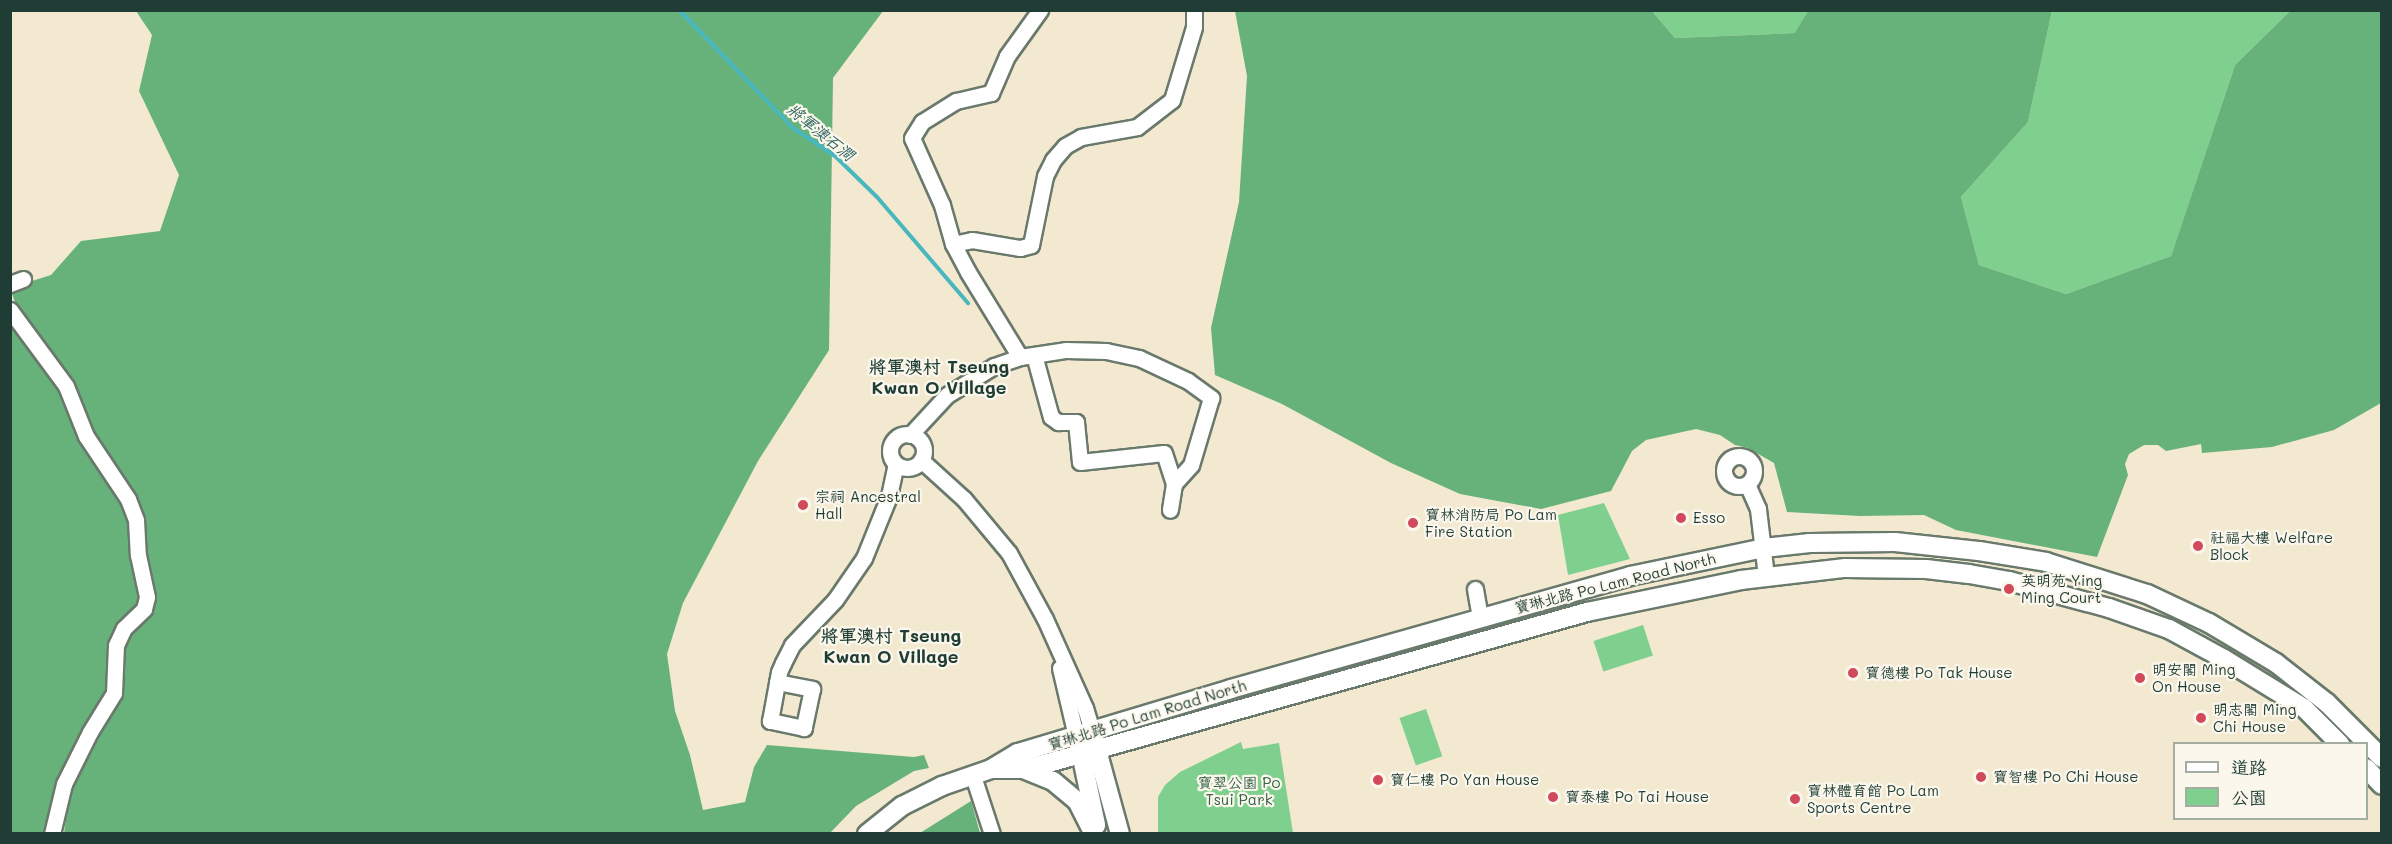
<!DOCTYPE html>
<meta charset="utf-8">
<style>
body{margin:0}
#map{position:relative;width:2392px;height:844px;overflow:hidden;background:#f2e9d0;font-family:Mali,"LXGW WenKai TC",sans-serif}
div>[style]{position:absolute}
.green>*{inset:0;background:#7fcf8f;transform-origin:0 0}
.forest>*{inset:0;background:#67b27a}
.stream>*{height:4px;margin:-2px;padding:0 2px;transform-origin:2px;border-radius:2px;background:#49b8be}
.roads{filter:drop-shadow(2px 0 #69796b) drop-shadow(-2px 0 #69796b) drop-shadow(0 2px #69796b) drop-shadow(0 -2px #69796b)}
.minor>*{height:15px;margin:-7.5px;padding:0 7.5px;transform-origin:7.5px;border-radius:7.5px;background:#fff}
.minor>.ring{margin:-7.5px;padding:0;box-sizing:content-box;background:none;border:15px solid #fff;border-radius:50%}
.major>*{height:18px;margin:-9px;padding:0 9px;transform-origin:9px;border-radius:9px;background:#fff}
.dots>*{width:16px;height:16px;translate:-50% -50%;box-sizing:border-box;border:3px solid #fbf7ec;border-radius:50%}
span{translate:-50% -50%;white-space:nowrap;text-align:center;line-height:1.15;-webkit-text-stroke:4.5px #fbf7ec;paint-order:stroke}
.poi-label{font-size:15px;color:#1f3d34}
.left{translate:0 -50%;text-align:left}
.street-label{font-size:15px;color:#1f3d34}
.park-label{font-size:15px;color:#37624b}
.water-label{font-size:16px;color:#2c625d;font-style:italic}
.quarter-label{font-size:18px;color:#1f3d34;font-weight:700}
.frame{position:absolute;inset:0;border:12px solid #1f3d34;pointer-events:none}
.legend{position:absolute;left:2173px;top:742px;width:195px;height:78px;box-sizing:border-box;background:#fbf7ec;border:2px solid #a3ada2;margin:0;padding:8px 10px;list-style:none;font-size:18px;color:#1f3d34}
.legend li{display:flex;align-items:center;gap:12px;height:30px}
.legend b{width:30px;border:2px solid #a3ada2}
</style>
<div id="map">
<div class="green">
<div style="clip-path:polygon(1652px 11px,1808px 11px,1796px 33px,1675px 38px)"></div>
<div style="clip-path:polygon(2052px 11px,2290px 11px,2235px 65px,2171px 256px,2066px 294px,1979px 265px,1961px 197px,2028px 122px)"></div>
<div style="clip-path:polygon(1604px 503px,1630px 559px,1568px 575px,1558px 515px)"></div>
<div style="left:1643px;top:625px;width:32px;height:52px;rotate:72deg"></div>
<div style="left:1426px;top:709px;width:50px;height:28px;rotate:71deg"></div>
<div style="clip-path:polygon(1241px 742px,1243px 749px,1279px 743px,1293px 833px,1158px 833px,1158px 797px,1165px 785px,1180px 772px)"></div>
</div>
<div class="forest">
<div style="clip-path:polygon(136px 11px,883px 11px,833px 78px,829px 350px,758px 461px,683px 603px,667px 654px,675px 711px,690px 755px,703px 810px,745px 802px,754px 767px,767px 745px,914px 757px,924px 755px,929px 768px,914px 771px,856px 806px,830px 833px,64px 833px,69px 798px,83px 763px,99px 729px,117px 703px,124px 681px,120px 654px,125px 635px,140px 624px,150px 604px,142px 524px,92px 434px,81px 401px,62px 369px,18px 311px,10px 288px,51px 275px,81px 241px,160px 231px,179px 175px,139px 91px,152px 35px)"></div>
<div style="clip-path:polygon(1235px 11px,1652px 11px,1675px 38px,1795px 33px,1808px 11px,2052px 11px,2028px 122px,1961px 197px,1979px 265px,2066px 294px,2171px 256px,2235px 65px,2290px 11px,2381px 11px,2381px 403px,2334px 430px,2272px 447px,2202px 453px,2201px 444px,2166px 451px,2158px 445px,2144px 445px,2129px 454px,2125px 464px,2128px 475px,2097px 557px,1956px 530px,1924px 515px,1860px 516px,1787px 512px,1774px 463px,1748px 448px,1735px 445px,1720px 435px,1696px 429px,1646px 440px,1632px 451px,1611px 491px,1541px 509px,1460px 494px,1391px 463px,1282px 404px,1215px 375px,1211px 328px,1239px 202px,1247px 76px)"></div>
<div style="clip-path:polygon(10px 322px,52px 376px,124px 503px,130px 526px,138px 602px,130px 616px,114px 628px,107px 653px,111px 680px,51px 833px,11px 833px)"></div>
<div style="clip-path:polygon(971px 801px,980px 833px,920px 833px)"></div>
</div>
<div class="stream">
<div style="left:679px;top:10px;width:164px;rotate:46deg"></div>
<div style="left:793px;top:128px;width:50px;rotate:33.7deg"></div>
<div style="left:835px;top:156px;width:59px;rotate:44.3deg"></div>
<div style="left:877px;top:197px;width:140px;rotate:49.4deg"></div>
</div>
<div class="roads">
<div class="minor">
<div style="left:953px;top:244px;width:19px;rotate:-12deg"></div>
<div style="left:972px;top:240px;width:49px;rotate:9.5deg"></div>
<div style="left:1020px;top:248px;width:11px;rotate:-15deg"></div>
<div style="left:1031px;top:245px;width:70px;rotate:-78.5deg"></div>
<div style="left:1045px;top:176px;width:18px;rotate:-63deg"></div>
<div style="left:1053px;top:160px;width:18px;rotate:-49deg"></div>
<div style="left:1065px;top:146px;width:18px;rotate:-29deg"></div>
<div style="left:1081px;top:137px;width:57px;rotate:-10.1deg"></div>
<div style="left:1137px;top:127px;width:44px;rotate:-37.6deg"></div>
<div style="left:1172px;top:100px;width:76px;rotate:-73.2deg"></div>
<div style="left:1194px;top:27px;width:17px;rotate:-90deg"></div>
<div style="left:10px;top:284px;width:14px;rotate:-21deg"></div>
<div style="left:10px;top:310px;width:94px;rotate:53.6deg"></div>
<div style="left:66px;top:386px;width:54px;rotate:68.2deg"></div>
<div style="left:86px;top:436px;width:76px;rotate:56.3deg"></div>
<div style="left:128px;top:499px;width:22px;rotate:69deg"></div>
<div style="left:136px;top:520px;width:35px;rotate:87deg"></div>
<div style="left:138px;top:555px;width:43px;rotate:77.9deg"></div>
<div style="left:147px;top:597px;width:12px;rotate:104deg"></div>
<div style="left:144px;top:609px;width:28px;rotate:136deg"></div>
<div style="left:124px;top:628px;width:19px;rotate:115deg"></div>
<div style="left:116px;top:645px;width:48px;rotate:92.4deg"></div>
<div style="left:114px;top:693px;width:46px;rotate:121.6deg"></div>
<div style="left:90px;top:732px;width:58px;rotate:116.6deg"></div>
<div style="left:64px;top:784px;width:51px;rotate:103.5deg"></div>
<div style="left:1034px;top:355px;width:64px;rotate:74.7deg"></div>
<div style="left:1051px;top:417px;width:9px;rotate:36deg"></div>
<div style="left:1058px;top:422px;width:18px"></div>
<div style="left:1076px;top:422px;width:40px;rotate:84.3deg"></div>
<div style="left:1080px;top:462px;width:84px;rotate:-6.1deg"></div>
<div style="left:1164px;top:453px;width:33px;rotate:72deg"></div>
<div style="left:1020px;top:357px;width:100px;rotate:-121.5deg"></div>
<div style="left:968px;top:272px;width:32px;rotate:-118deg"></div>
<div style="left:953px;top:244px;width:41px;rotate:-105.8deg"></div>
<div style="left:942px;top:205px;width:73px;rotate:-114.1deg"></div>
<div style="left:912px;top:138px;width:19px;rotate:-58deg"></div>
<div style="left:922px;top:122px;width:40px;rotate:-32deg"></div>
<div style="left:956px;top:101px;width:36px;rotate:-13deg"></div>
<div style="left:991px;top:93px;width:40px;rotate:-66.6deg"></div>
<div style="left:1007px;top:56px;width:57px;rotate:-54.3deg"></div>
<div class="ring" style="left:890px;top:434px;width:19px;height:19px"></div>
<div style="left:910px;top:435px;width:54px;rotate:-47.2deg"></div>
<div style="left:947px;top:395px;width:55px;rotate:-31.7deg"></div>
<div style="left:994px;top:366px;width:28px;rotate:-19deg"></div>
<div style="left:1020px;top:357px;width:47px;rotate:-8.7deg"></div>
<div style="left:1066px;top:350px;width:40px;rotate:1.4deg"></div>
<div style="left:1106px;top:351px;width:34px;rotate:12deg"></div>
<div style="left:1139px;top:358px;width:54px;rotate:25.1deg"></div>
<div style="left:1188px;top:381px;width:29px;rotate:36deg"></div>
<div style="left:1211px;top:398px;width:70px;rotate:106.6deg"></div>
<div style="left:1191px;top:465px;width:25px;rotate:132deg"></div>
<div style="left:1174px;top:484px;width:26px;rotate:99deg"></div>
<div class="ring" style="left:1724px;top:456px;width:15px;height:15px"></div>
<div style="left:921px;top:460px;width:58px;rotate:42.2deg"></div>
<div style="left:964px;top:499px;width:70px;rotate:50.2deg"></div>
<div style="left:1009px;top:553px;width:75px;rotate:61.4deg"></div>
<div style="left:1045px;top:619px;width:98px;rotate:65.8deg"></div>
<div style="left:1085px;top:708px;width:24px;rotate:73deg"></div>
<div style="left:1747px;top:484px;width:27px;rotate:66deg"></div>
<div style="left:1758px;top:509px;width:67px;rotate:83.2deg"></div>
<div style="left:1475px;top:589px;width:29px;rotate:80deg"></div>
<div style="left:1060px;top:668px;width:70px;rotate:76.8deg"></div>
<div style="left:777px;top:682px;width:36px;rotate:11deg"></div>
<div style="left:812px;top:689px;width:40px;rotate:102deg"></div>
<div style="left:804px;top:728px;width:35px;rotate:-168deg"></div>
<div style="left:770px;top:721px;width:50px;rotate:-79.6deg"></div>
<div style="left:779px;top:672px;width:10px;rotate:-66deg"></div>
<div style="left:783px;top:663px;width:20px;rotate:-63deg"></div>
<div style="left:792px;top:645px;width:62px;rotate:-46.3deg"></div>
<div style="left:835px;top:600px;width:51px;rotate:-55.4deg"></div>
<div style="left:864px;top:558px;width:67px;rotate:-68deg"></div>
<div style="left:889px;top:496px;width:33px;rotate:-78deg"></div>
<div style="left:973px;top:776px;width:61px;rotate:71.9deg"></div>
</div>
<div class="major">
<div style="left:1094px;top:739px;width:98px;rotate:74.7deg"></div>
<div style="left:1079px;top:744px;width:83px;rotate:78.1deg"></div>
<div style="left:2366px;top:768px;width:23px;rotate:47deg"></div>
<div style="left:993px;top:769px;width:30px"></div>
<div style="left:1023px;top:769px;width:23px;rotate:-13deg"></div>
<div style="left:1045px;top:764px;width:563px;rotate:-15.67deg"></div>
<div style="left:1587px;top:612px;width:157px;rotate:-11.7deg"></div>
<div style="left:1741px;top:580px;width:105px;rotate:-6.6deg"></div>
<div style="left:1845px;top:568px;width:81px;rotate:0.7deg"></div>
<div style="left:1926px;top:569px;width:43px;rotate:6.6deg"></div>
<div style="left:1969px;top:574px;width:41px;rotate:9.9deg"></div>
<div style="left:2009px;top:581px;width:104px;rotate:15.1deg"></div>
<div style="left:2109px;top:608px;width:64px;rotate:19.3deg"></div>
<div style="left:2169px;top:629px;width:63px;rotate:28.6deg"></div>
<div style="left:2224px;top:659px;width:94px;rotate:31.5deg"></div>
<div style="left:2304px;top:708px;width:51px;rotate:45deg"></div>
<div style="left:1023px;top:769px;width:32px;rotate:22deg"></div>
<div style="left:1053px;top:781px;width:31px;rotate:40deg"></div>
<div style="left:1077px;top:801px;width:37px;rotate:63deg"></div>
<div style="left:867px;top:834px;width:45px;rotate:-38.7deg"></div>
<div style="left:902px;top:806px;width:45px;rotate:-26.6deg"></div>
<div style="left:942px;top:786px;width:52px;rotate:-19.1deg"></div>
<div style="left:991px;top:769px;width:31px;rotate:-31deg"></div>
<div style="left:1018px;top:753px;width:222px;rotate:-16.7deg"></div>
<div style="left:1231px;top:689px;width:415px;rotate:-15.8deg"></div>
<div style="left:1630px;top:576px;width:137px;rotate:-11.8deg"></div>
<div style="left:1764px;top:548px;width:46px;rotate:-6.2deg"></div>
<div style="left:1810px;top:543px;width:85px;rotate:-0.7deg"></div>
<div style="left:1895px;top:542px;width:84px;rotate:6.1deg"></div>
<div style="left:1979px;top:551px;width:68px;rotate:9.3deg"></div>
<div style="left:2046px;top:562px;width:106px;rotate:17.6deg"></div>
<div style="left:2147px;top:594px;width:68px;rotate:25.1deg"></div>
<div style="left:2209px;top:623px;width:78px;rotate:30.8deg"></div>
<div style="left:2276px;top:663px;width:65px;rotate:38.1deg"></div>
<div style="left:2327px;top:703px;width:78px;rotate:45deg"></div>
</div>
</div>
<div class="dots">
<div style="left:803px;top:505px;background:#d1495b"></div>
<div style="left:1681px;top:518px;background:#d1495b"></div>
<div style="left:1413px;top:523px;background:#d1495b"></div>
<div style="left:2198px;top:546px;background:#d1495b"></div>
<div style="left:2009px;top:589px;background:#d1495b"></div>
<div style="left:1853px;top:673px;background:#d1495b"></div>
<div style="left:2140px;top:678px;background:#d1495b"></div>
<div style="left:2201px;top:718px;background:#d1495b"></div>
<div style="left:1981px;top:777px;background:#d1495b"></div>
<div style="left:1378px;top:780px;background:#d1495b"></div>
<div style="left:1553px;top:797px;background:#d1495b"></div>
<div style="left:1795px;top:799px;background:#d1495b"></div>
</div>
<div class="poi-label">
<span class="left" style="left:815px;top:505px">宗祠 Ancestral<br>Hall</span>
<span class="left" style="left:1425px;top:523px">寶林消防局 Po Lam<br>Fire Station</span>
<span class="left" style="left:1693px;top:518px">Esso</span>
<span class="left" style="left:2210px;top:546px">社福大樓 Welfare<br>Block</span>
<span class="left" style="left:2021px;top:589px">英明苑 Ying<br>Ming Court</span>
<span class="left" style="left:2152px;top:678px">明安閣 Ming<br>On House</span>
<span class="left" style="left:1865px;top:673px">寶德樓 Po Tak House</span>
<span class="left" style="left:2213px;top:718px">明志閣 Ming<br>Chi House</span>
<span class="left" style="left:1993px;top:777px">寶智樓 Po Chi House</span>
<span class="left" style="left:1390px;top:780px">寶仁樓 Po Yan House</span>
<span class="left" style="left:1807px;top:799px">寶林體育館 Po Lam<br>Sports Centre</span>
<span class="left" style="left:1565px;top:797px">寶泰樓 Po Tai House</span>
</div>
<div class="street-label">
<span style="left:1615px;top:583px;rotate:-14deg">寶琳北路 Po Lam Road North</span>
<span style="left:1147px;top:715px;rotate:-17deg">寶琳北路 Po Lam Road North</span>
</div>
<div class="park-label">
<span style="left:1239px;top:791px">寶翠公園 Po<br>Tsui Park</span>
</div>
<div class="water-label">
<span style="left:821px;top:132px;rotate:39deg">將軍澳石澗</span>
</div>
<div class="quarter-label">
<span style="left:939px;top:377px">將軍澳村 Tseung<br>Kwan O Village</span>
<span style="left:891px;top:646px">將軍澳村 Tseung<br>Kwan O Village</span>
</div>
<div class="frame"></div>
<ul class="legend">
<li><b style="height:8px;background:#fff"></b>道路</li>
<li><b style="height:16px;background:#7fcf8f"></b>公園</li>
</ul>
</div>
